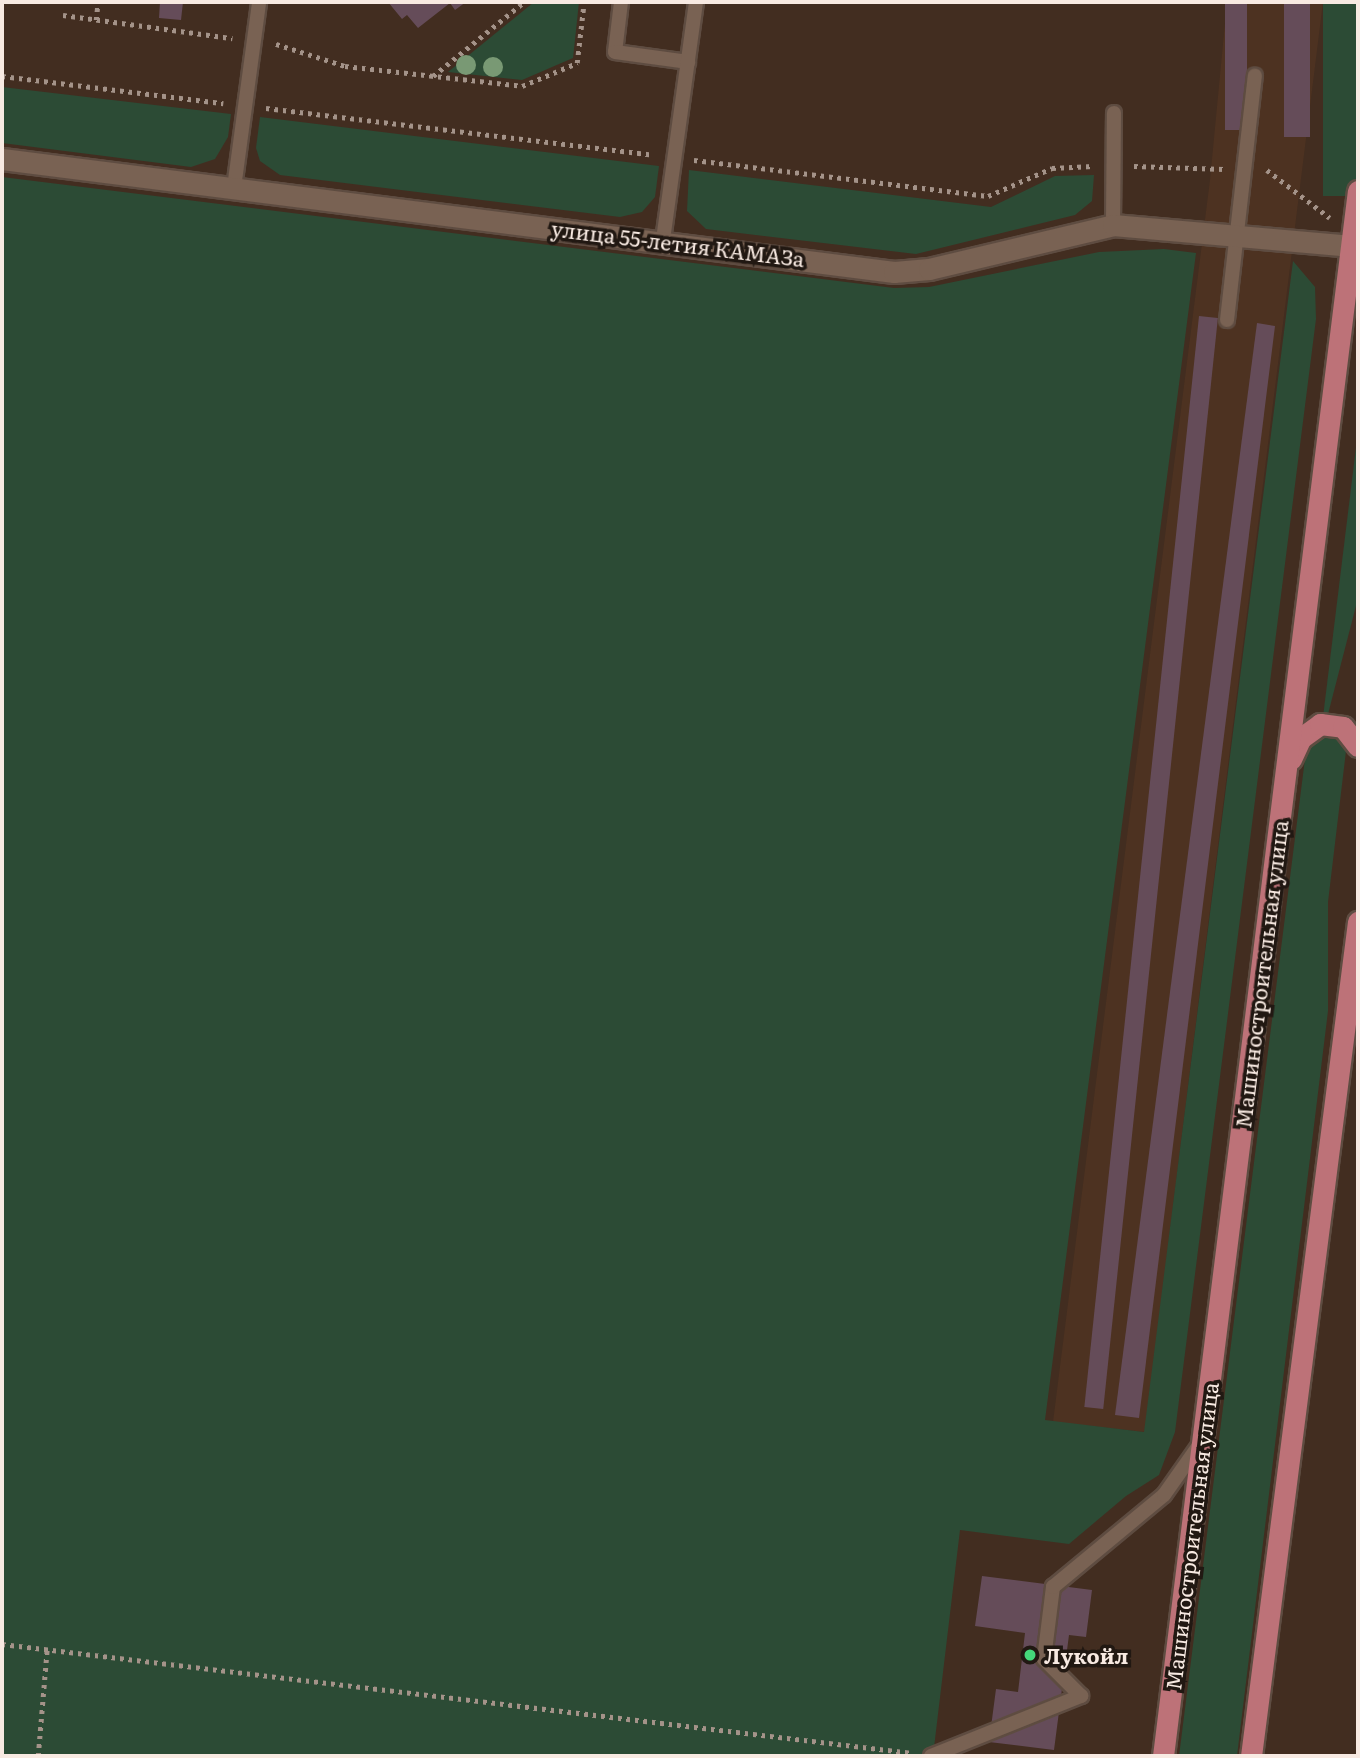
<!DOCTYPE html>
<meta charset="utf-8">
<style>
body{margin:0}
#map{position:relative;width:1360px;height:1758px;overflow:hidden;background:#422d20;font-family:Literata,serif}
div>[style]{position:absolute}
.built>*{inset:0;background:#4d3221}
.green>*{inset:0;background:#2c4b35;transform-origin:0 0}
.building>*{inset:0;background:#654c59;transform-origin:0 0}
.path>*{height:4.5px;margin-top:-2.25px;transform-origin:0;background:repeating-linear-gradient(90deg,#a49389 0 3.5px,transparent 0 8.5px)}
.roads{filter:drop-shadow(2px 0 #5e4c41) drop-shadow(-2px 0 #5e4c41) drop-shadow(0 2px #5e4c41) drop-shadow(0 -2px #5e4c41)}
.service>*{height:14px;margin:-7px;padding:0 7px;transform-origin:7px;border-radius:7px;background:#796253}
.minor>*{height:21px;margin:-10.5px;padding:0 10.5px;transform-origin:10.5px;border-radius:10.5px;background:#796253}
.primary>*{height:21px;margin:-10.5px;padding:0 10.5px;transform-origin:10.5px;border-radius:10.5px;background:#bd7278}
.trees>*{width:20px;height:20px;margin:-10px;border-radius:50%;background:#799974}
.dots>*{width:19px;height:19px;translate:-50% -50%;box-sizing:border-box;border:4px solid #211812;border-radius:50%}
span{translate:-50% -50%;white-space:nowrap;text-align:center;line-height:1.15;-webkit-text-stroke:7px #211812;paint-order:stroke}
.street-label{font-size:21px;color:#f8eae2}
.poi-label{font-size:21px;color:#f8eae2;font-weight:700}
.left{translate:0 -50%;text-align:left}
.frame{position:absolute;inset:0;border:4px solid #f8eae2;pointer-events:none}
</style>
<div id="map">
<div class="built">
<div style="clip-path:polygon(1227px 2px,1323px 2px,1145px 1432px,1053px 1422px,1210px 180px)"></div>
</div>
<div class="green">
<div style="clip-path:polygon(534px 2px,579px 2px,573px 58px,522px 80px,448px 72px)"></div>
<div style="left:1323px;top:2px;width:34px;height:194px"></div>
<div style="clip-path:polygon(2px 87px,231px 114px,228px 137px,215px 159px,191px 167px,2px 143px)"></div>
<div style="clip-path:polygon(260px 117px,659px 166px,655px 197px,642px 212px,620px 217px,280px 175px,260px 161px,256px 148px)"></div>
<div style="clip-path:polygon(689px 170px,991px 207px,1055px 176px,1094px 175px,1092px 201px,1075px 215px,916px 254px,706px 229px,687px 211px)"></div>
<div style="clip-path:polygon(2px 177px,894px 288px,929px 287px,1099px 252px,1164px 249px,1196px 253px,1045px 1420px,1144px 1432px,1293px 261px,1315px 287px,1316px 319px,1175px 1432px,1159px 1475px,1126px 1496px,1069px 1544px,960px 1530px,933px 1756px,2px 1756px)"></div>
<div style="clip-path:polygon(1358px 431px,1358px 598px,1327px 718px,1323px 717px)"></div>
<div style="clip-path:polygon(1320px 732px,1337px 736px,1346px 751px,1328px 902px,1328px 1011px,1237px 1756px,1179px 1756px,1307px 743px)"></div>
</div>
<div class="building">
<div style="clip-path:polygon(160px 2px,183px 2px,181px 20px,159px 18px)"></div>
<div style="clip-path:polygon(388px 2px,466px 2px,455px 10px,450px 3px,418px 28px,407px 15px,402px 19px)"></div>
<div style="left:1225px;top:2px;width:22px;height:128px"></div>
<div style="left:1284px;top:2px;width:26px;height:135px"></div>
<div style="left:1199px;top:316px;width:19px;height:1097px;rotate:6deg"></div>
<div style="clip-path:polygon(1257px 323px,1275px 326px,1139px 1418px,1115px 1415px)"></div>
<div style="clip-path:polygon(982px 1576px,1092px 1590px,1086px 1637px,1069px 1635px,1054px 1750px,989px 1742px,996px 1689px,1018px 1692px,1025px 1633px,975px 1626px)"></div>
</div>
<div class="path">
<div style="left:63px;top:15px;width:171px;rotate:7.8deg"></div>
<div style="left:96px;top:20px;width:18px;rotate:-84deg"></div>
<div style="left:276px;top:44px;width:72px;rotate:17.7deg"></div>
<div style="left:345px;top:66px;width:178px;rotate:6.4deg"></div>
<div style="left:522px;top:86px;width:60px;rotate:-22.7deg"></div>
<div style="left:577px;top:63px;width:61px;rotate:-83.5deg"></div>
<div style="left:2px;top:76px;width:223px;rotate:7deg"></div>
<div style="left:433px;top:76px;width:117px;rotate:-39.1deg"></div>
<div style="left:266px;top:108px;width:390px;rotate:6.9deg"></div>
<div style="left:694px;top:160px;width:296px;rotate:7deg"></div>
<div style="left:988px;top:196px;width:70px;rotate:-23.6deg"></div>
<div style="left:1052px;top:168px;width:41px;rotate:-2.8deg"></div>
<div style="left:1134px;top:166px;width:90px;rotate:1.9deg"></div>
<div style="left:1267px;top:170px;width:79px;rotate:37.3deg"></div>
<div style="left:2px;top:1644px;width:917px;rotate:6.83deg"></div>
<div style="left:38px;top:1756px;width:107px;rotate:-85.2deg"></div>
</div>
<div class="roads">
<div class="service">
<div style="left:621px;top:2px;width:50px;rotate:96.8deg"></div>
<div style="left:615px;top:52px;width:74px;rotate:7.8deg"></div>
<div style="left:234px;top:188px;width:188px;rotate:-82.3deg"></div>
<div style="left:1113px;top:225px;width:112px;rotate:-89.5deg"></div>
<div style="left:663px;top:240px;width:240px;rotate:-82.1deg"></div>
<div style="left:1227px;top:320px;width:246px;rotate:-83.5deg"></div>
<div style="left:931px;top:1756px;width:162px;rotate:-21.8deg"></div>
<div style="left:1081px;top:1696px;width:52px;rotate:-135deg"></div>
<div style="left:1044px;top:1659px;width:73px;rotate:-82.9deg"></div>
<div style="left:1053px;top:1587px;width:144px;rotate:-39.7deg"></div>
<div style="left:1164px;top:1495px;width:62px;rotate:-54.8deg"></div>
</div>
<div class="minor">
<div style="left:2px;top:159px;width:899px;rotate:7.22deg"></div>
<div style="left:894px;top:272px;width:35px;rotate:-5deg"></div>
<div style="left:929px;top:269px;width:189px;rotate:-13.4deg"></div>
<div style="left:1113px;top:225px;width:240px;rotate:5deg"></div>
</div>
<div class="primary">
<div style="left:1291px;top:759px;width:23px;rotate:-65deg"></div>
<div style="left:1301px;top:738px;width:24px;rotate:-36deg"></div>
<div style="left:1320px;top:724px;width:23px;rotate:7deg"></div>
<div style="left:1343px;top:727px;width:24px;rotate:52deg"></div>
<div style="left:1163px;top:1756px;width:1577px;rotate:-82.9deg"></div>
<div style="left:1251px;top:1756px;width:841px;rotate:-82.69deg"></div>
</div>
</div>
<div class="trees">
<div style="left:466px;top:65px"></div>
<div style="left:493px;top:67px"></div>
</div>
<div class="dots">
<div style="left:1030px;top:1655px;background:#44d77a"></div>
</div>
<div class="street-label">
<span style="left:678px;top:243px;rotate:7deg">улица 55-летия КАМАЗа</span>
<span style="left:1261px;top:974px;rotate:-83deg">Машиностроительная улица</span>
<span style="left:1191px;top:1536px;rotate:-83deg">Машиностроительная улица</span>
</div>
<div class="poi-label">
<span class="left" style="left:1044px;top:1655px">Лукойл</span>
</div>
<div class="frame"></div>
</div>
